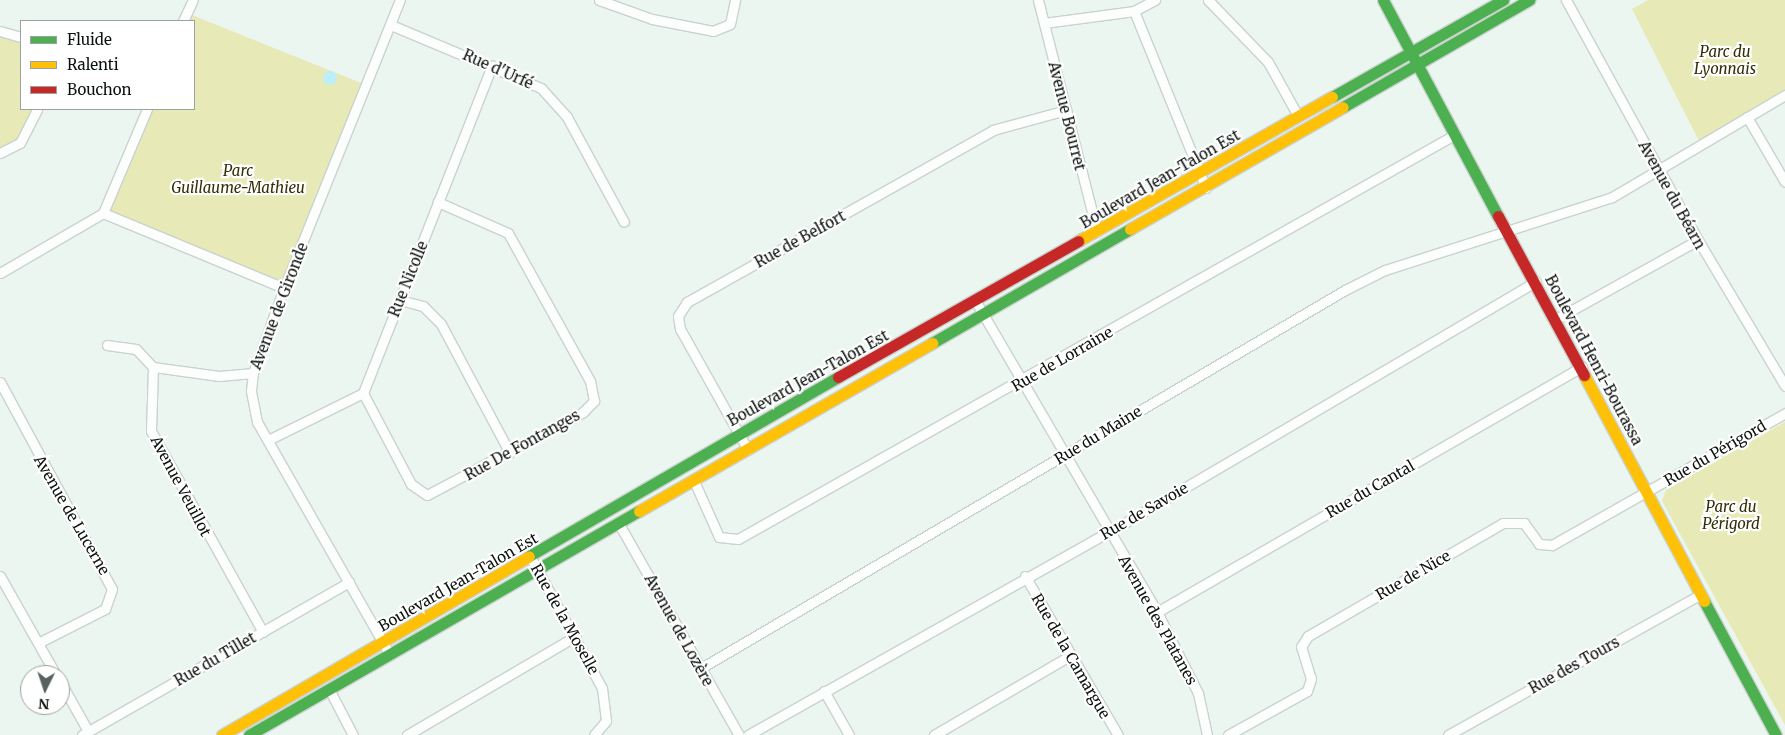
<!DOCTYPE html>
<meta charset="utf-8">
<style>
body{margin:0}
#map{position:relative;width:1785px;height:735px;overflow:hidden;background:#ebf6f0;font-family:Merriweather,serif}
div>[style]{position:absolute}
.green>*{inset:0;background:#e7e9b7}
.water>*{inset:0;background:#beeef6}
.round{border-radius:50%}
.roads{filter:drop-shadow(1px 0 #cad2ce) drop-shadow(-1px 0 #cad2ce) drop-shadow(0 1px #cad2ce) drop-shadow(0 -1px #cad2ce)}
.street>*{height:9px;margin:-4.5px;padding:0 4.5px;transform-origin:4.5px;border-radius:4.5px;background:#fcfefd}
.fast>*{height:11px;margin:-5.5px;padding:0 5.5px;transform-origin:5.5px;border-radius:5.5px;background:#4caf50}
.slow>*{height:11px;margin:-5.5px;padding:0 5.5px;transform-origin:5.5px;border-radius:5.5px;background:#ffc107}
.jam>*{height:11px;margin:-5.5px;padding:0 5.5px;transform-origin:5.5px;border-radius:5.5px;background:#c62828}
span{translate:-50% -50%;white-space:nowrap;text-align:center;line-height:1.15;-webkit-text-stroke:4.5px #fff;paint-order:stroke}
.park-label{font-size:15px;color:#312f06;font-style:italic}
.street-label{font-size:15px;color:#0c130f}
.legend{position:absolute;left:20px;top:20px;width:175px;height:90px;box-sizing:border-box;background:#fff;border:1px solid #9ea19f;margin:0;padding:6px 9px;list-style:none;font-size:15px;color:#0c130f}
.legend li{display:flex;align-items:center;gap:10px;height:25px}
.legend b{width:25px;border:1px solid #9ea19f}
.north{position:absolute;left:20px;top:665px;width:50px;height:50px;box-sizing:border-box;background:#fff;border:1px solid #9ea19f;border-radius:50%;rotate:184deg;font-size:14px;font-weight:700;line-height:20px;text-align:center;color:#0c130f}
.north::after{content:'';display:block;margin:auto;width:18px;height:22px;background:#5a625e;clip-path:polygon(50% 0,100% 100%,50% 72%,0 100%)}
</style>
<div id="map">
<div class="green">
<div style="clip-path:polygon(1648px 0,1785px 0,1785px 95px,1701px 145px,1632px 9px)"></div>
<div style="clip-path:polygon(187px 13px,366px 85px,284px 288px,103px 213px,147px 109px,194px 109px,194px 21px,183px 21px)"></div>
<div style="clip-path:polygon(0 31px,21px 37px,21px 109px,37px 109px,26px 137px,0 153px)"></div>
<div style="clip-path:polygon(1785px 422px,1785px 725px,1662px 501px,1666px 490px)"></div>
</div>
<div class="water">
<div class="round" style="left:323px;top:71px;width:14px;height:14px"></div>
</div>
<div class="roads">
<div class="street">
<div style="left:599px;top:0;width:56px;rotate:19.7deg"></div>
<div style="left:652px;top:19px;width:62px;rotate:11.1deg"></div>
<div style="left:713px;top:31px;width:18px;rotate:-22deg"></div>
<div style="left:730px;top:24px;width:25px;rotate:-78deg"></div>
<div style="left:1038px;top:0;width:239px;rotate:75.7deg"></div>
<div style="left:1208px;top:0;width:86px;rotate:45.9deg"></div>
<div style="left:1268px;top:62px;width:62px;rotate:60.9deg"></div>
<div style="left:1566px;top:0;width:274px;rotate:61.2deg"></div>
<div style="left:1698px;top:240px;width:170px;rotate:59.2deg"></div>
<div style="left:1134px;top:11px;width:191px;rotate:67.9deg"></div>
<div style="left:183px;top:21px;width:23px;rotate:-65deg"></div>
<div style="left:1044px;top:23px;width:91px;rotate:-7.6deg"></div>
<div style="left:1134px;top:11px;width:24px;rotate:-28deg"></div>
<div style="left:391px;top:25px;width:163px;rotate:22.8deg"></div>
<div style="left:541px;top:88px;width:39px;rotate:48deg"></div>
<div style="left:567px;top:117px;width:119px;rotate:61.5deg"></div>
<div style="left:0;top:31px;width:22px;rotate:16deg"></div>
<div style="left:147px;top:109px;width:113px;rotate:112.9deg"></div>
<div style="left:103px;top:213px;width:196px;rotate:22.5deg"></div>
<div style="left:1747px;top:117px;width:75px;rotate:59.7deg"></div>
<div style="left:0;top:153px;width:22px;rotate:-27deg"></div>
<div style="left:20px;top:143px;width:38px;rotate:-63deg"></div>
<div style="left:0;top:273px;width:119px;rotate:-30.2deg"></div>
<div style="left:400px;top:300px;width:24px;rotate:15deg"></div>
<div style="left:423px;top:306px;width:25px;rotate:45deg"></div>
<div style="left:441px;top:324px;width:146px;rotate:61.9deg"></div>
<div style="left:976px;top:302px;width:359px;rotate:59.7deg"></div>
<div style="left:1157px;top:612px;width:91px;rotate:63.2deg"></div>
<div style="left:1198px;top:693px;width:43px;rotate:77.9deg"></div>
<div style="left:1556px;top:319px;width:162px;rotate:-29.1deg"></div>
<div style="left:107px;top:345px;width:29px;rotate:8deg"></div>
<div style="left:136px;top:349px;width:25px;rotate:47deg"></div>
<div style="left:253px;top:373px;width:34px;rotate:175deg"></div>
<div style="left:219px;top:376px;width:67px;rotate:-172.2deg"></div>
<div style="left:153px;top:367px;width:64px;rotate:91.8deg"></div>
<div style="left:151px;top:431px;width:230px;rotate:60.9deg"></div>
<div style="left:0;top:382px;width:235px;rotate:61.6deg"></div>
<div style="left:112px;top:589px;width:21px;rotate:109deg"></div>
<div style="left:105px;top:609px;width:75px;rotate:153.1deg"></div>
<div style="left:363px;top:393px;width:103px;rotate:62.2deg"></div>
<div style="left:411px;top:484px;width:19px;rotate:35deg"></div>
<div style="left:427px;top:495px;width:177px;rotate:-28deg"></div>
<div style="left:583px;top:412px;width:16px;rotate:-45deg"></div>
<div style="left:594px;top:401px;width:20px;rotate:-101deg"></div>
<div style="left:590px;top:381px;width:169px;rotate:-119deg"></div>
<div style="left:508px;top:233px;width:77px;rotate:-156.1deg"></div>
<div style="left:268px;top:440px;width:106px;rotate:-26.3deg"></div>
<div style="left:363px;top:393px;width:352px;rotate:-68.5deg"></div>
<div style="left:748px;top:450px;width:139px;rotate:-119.3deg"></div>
<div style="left:680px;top:329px;width:13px;rotate:-99deg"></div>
<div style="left:678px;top:316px;width:17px;rotate:-57deg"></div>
<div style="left:687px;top:302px;width:351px;rotate:-29.3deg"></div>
<div style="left:993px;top:130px;width:76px;rotate:-15.3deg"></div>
<div style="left:694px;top:481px;width:61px;rotate:65.9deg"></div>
<div style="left:719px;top:537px;width:19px;rotate:6deg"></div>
<div style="left:738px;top:539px;width:824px;rotate:-29.43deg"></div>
<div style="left:619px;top:524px;width:243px;rotate:60.4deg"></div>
<div style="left:531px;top:558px;width:148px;rotate:61.4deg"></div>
<div style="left:602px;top:688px;width:33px;rotate:83deg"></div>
<div style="left:606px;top:721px;width:18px;rotate:131deg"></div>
<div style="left:0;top:576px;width:114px;rotate:60.5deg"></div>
<div style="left:1025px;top:576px;width:184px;rotate:59.7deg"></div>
<div style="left:1157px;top:612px;width:491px;rotate:-30deg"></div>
<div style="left:390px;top:655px;width:268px;rotate:-119.7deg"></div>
<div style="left:257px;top:422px;width:32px;rotate:-101deg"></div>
<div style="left:251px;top:391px;width:18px;rotate:-84deg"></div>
<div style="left:253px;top:373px;width:90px;rotate:-70deg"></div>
<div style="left:284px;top:288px;width:310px;rotate:-68.1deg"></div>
<div style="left:701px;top:668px;width:747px;rotate:-30.41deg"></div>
<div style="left:1345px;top:290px;width:45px;rotate:-26.6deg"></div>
<div style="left:1385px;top:270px;width:238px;rotate:-17.8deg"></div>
<div style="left:1612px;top:197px;width:201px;rotate:-30.5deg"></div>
<div style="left:60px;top:681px;width:57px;rotate:60.8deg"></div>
<div style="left:330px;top:691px;width:50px;rotate:62.4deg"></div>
<div style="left:824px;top:691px;width:51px;rotate:60.4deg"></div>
<div style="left:82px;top:735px;width:308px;rotate:-29.8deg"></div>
<div style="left:407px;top:735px;width:196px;rotate:-30.4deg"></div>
<div style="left:748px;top:735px;width:414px;rotate:-29.4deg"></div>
<div style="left:1109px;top:532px;width:495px;rotate:-30.4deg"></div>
<div style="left:934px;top:735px;width:159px;rotate:-30.3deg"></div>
<div style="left:1228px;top:735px;width:90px;rotate:-29.1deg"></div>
<div style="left:1307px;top:691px;width:13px;rotate:-72deg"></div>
<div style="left:1311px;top:679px;width:34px;rotate:-107deg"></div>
<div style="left:1301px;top:647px;width:13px;rotate:-58deg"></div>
<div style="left:1308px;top:636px;width:225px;rotate:-30.1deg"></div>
<div style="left:1503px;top:523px;width:21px"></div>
<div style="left:1524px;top:523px;width:26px;rotate:54deg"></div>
<div style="left:1539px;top:544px;width:13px;rotate:4deg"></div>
<div style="left:1552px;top:545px;width:268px;rotate:-29.5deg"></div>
<div style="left:1448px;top:735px;width:288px;rotate:-29.1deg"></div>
</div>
<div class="fast">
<div style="left:1383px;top:0;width:245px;rotate:62deg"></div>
<div style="left:1332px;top:97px;width:197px;rotate:-29.6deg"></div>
<div style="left:1343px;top:107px;width:215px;rotate:-29.9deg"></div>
<div style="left:932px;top:343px;width:228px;rotate:-29.9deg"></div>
<div style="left:529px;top:556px;width:357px;rotate:-30.1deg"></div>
<div style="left:1704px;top:601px;width:152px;rotate:61.8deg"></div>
<div style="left:249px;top:735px;width:450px;rotate:-29.9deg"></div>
</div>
<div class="slow">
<div style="left:1130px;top:229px;width:245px;rotate:-29.8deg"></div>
<div style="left:1078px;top:241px;width:292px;rotate:-29.6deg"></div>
<div style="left:1584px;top:375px;width:256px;rotate:62deg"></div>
<div style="left:639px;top:511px;width:338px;rotate:-29.8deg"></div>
<div style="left:222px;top:735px;width:355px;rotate:-30.2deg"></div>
</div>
<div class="jam">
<div style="left:1498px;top:216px;width:181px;rotate:61.6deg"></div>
<div style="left:838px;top:377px;width:276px;rotate:-29.5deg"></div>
</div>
</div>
<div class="park-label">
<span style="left:1725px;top:60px">Parc du<br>Lyonnais</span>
<span style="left:238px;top:179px">Parc<br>Guillaume-Mathieu</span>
<span style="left:1731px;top:515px">Parc du<br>Périgord</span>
</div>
<div class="street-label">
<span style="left:498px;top:69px;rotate:24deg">Rue d'Urfé</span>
<span style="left:1067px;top:116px;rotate:76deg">Avenue Bourret</span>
<span style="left:1160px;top:179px;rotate:-30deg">Boulevard Jean-Talon Est</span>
<span style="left:1672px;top:195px;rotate:61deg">Avenue du Béarn</span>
<span style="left:800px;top:239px;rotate:-29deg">Rue de Belfort</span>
<span style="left:408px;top:279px;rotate:-68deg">Rue Nicolle</span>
<span style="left:279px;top:306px;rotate:-69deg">Avenue de Gironde</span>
<span style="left:1062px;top:359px;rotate:-30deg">Rue de Lorraine</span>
<span style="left:1594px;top:360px;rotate:62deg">Boulevard Henri-Bourassa</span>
<span style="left:808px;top:378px;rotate:-29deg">Boulevard Jean-Talon Est</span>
<span style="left:1098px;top:435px;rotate:-31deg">Rue du Maine</span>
<span style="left:522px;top:445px;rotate:-29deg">Rue De Fontanges</span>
<span style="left:1715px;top:453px;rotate:-30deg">Rue du Périgord</span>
<span style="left:181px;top:486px;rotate:62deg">Avenue Veuillot</span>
<span style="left:1370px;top:489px;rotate:-30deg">Rue du Cantal</span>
<span style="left:1144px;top:511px;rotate:-30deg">Rue de Savoie</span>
<span style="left:72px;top:515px;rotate:60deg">Avenue de Lucerne</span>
<span style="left:1413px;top:575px;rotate:-30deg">Rue de Nice</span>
<span style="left:458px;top:582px;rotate:-30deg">Boulevard Jean-Talon Est</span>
<span style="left:565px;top:619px;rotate:61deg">Rue de la Moselle</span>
<span style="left:1158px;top:620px;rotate:61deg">Avenue des Platanes</span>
<span style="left:679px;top:630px;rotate:61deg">Avenue de Lozère</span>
<span style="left:1071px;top:656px;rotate:60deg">Rue de la Camargue</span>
<span style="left:215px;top:659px;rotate:-30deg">Rue du Tillet</span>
<span style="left:1574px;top:665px;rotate:-29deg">Rue des Tours</span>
</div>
<ul class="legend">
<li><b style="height:6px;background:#4caf50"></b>Fluide</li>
<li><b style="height:6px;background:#ffc107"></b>Ralenti</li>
<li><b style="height:6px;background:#c62828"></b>Bouchon</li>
</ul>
<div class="north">N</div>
</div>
